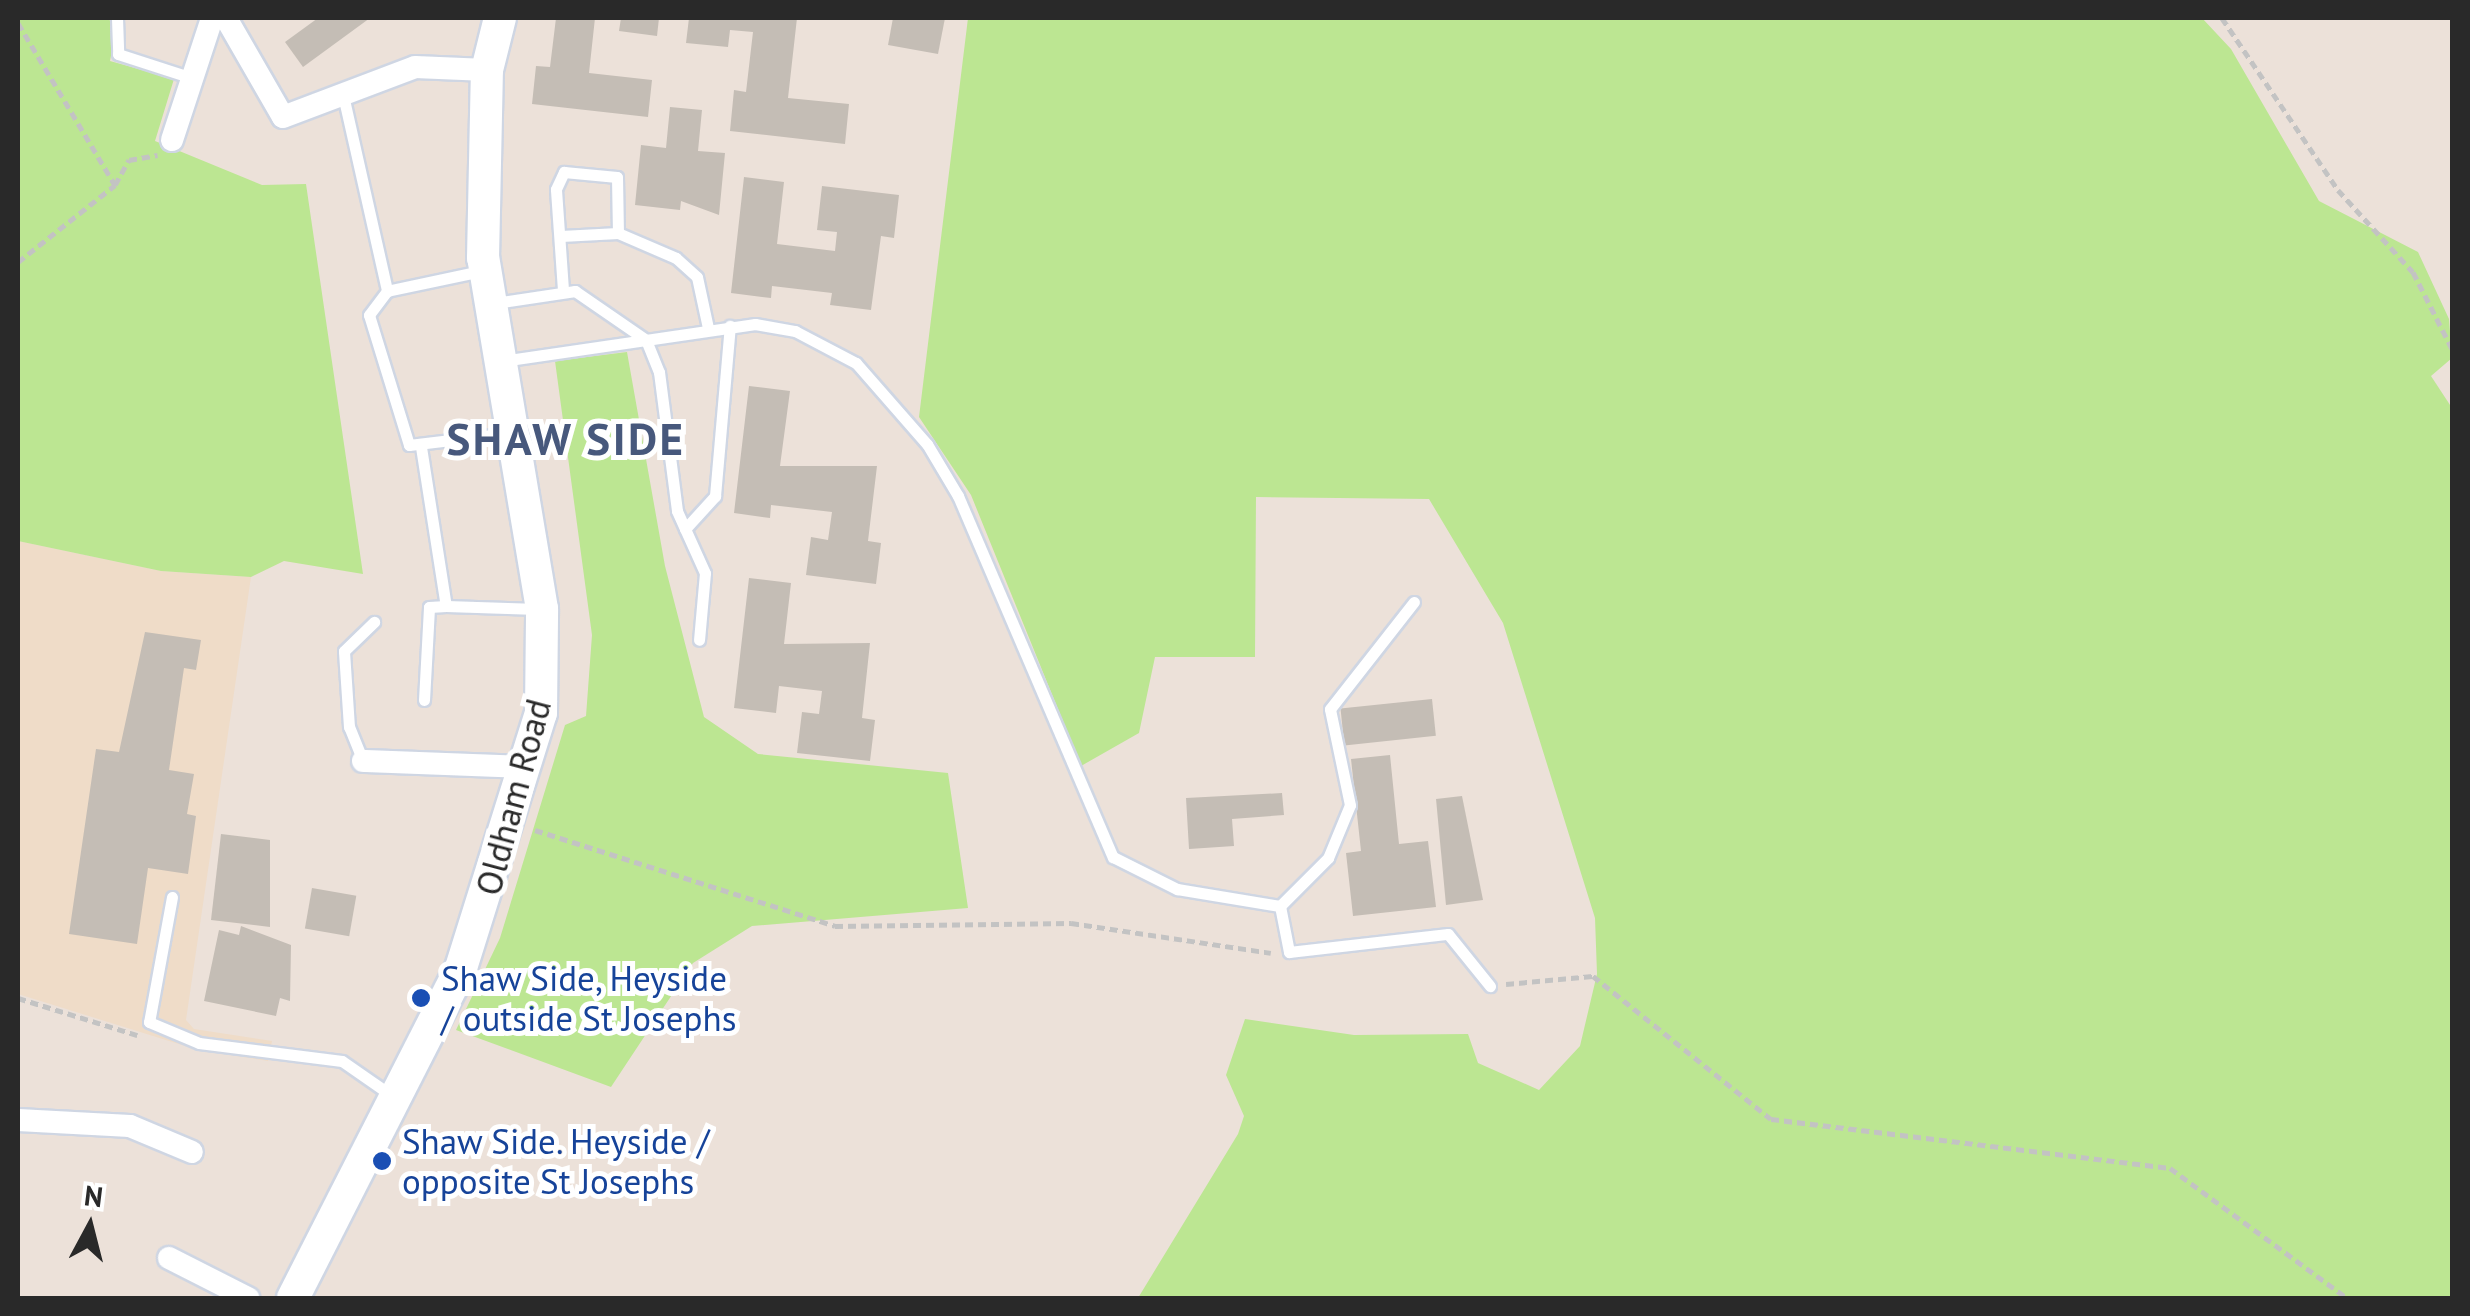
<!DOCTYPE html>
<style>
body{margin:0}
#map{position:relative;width:2470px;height:1316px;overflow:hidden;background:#ece1d9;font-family:"PT Sans",sans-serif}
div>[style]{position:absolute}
.education>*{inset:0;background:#efdcc8}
.green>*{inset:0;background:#bce692}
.building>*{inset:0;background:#c4bdb5;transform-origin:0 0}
.path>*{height:5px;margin-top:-2.5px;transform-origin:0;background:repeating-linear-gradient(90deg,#c3c3c3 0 8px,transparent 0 13px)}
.roads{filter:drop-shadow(2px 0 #cfd6e3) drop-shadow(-2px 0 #cfd6e3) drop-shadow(0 2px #cfd6e3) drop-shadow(0 -2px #cfd6e3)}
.service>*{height:11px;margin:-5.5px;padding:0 5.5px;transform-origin:5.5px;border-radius:5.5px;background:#fff}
.minor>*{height:22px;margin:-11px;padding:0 11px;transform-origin:11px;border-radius:11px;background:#fff}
.secondary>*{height:32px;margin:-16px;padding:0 16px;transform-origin:16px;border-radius:16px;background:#fff}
.dots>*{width:28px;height:28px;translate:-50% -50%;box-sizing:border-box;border:5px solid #fff;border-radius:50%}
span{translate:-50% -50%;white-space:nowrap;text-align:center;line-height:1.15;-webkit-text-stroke:10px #fff;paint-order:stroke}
.street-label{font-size:35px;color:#292929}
.transit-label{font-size:35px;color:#164399}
.left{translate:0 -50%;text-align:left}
.district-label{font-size:45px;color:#47587c;font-weight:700;letter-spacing:2.5px}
.frame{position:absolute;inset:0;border:20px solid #292929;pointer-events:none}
.north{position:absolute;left:40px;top:1176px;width:100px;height:100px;-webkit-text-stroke:8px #fff;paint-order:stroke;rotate:7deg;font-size:28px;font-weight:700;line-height:40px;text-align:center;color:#292929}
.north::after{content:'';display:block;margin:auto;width:35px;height:45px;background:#292929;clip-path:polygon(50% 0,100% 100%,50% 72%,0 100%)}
</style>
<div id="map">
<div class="education">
<div style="clip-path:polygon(18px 541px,161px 571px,251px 577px,186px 1020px,194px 1029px,272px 1041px,268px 1061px,198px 1050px,18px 994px)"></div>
</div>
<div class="green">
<div style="clip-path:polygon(18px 18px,108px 18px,116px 29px,110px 61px,174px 79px,155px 141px,262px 185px,306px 184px,363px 574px,284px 561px,251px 577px,161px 571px,18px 541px)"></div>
<div style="clip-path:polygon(968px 18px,2202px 18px,2231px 49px,2319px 201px,2418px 252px,2449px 319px,2452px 358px,2431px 376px,2452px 408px,2452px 1298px,1138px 1298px,1238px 1134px,1244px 1116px,1226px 1075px,1245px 1019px,1354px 1035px,1468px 1034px,1478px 1063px,1539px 1090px,1580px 1046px,1597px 974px,1595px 918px,1503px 623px,1429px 499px,1256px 497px,1255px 657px,1155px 657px,1139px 733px,1081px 766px,971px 495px,919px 417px)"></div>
<div style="clip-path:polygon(627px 352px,665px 566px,704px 717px,758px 754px,948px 773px,968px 908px,752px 926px,693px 963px,611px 1087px,456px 1030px,500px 938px,565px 725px,586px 716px,592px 635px,555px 361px)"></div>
</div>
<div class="building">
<div style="clip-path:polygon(318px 18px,370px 18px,303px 67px,285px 42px)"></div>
<div style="clip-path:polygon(556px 18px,595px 18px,589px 73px,652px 80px,648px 117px,532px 104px,536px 66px,550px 67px)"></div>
<div style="clip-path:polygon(621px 18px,659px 18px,657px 36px,619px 31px)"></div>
<div style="clip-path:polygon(689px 18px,797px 18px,788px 98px,849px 104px,845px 144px,730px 131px,734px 90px,746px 92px,753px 32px,730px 30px,728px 47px,686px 43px)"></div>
<div style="clip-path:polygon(893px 18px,945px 18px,938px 54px,888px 45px)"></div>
<div style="clip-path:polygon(670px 107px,702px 110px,698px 151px,725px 153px,719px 215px,681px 201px,680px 210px,635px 205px,641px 145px,666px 148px)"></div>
<div style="clip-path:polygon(744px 177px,784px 182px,777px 244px,835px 251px,837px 232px,817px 230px,822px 186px,899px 195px,894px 238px,881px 236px,871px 310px,830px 305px,832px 293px,772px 286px,771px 298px,731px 293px)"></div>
<div style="clip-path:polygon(749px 386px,790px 391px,780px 466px,877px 466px,868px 541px,881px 543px,876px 584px,806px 575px,811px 537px,828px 540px,832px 512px,771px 505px,770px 518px,734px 513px)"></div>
<div style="clip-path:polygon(749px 578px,791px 583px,784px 644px,870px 643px,862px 718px,875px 720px,870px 761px,797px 753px,802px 712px,819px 714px,822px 691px,779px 686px,776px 713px,734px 708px)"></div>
<div style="clip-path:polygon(145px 632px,201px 640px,196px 670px,184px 668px,169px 770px,194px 774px,187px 814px,196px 816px,188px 874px,148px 868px,137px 944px,69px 934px,96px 749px,119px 752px)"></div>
<div style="left:1432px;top:699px;width:37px;height:92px;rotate:84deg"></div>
<div style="clip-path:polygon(1390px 755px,1399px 844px,1428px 841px,1436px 907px,1353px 916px,1346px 853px,1361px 851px,1351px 759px)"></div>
<div style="clip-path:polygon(1282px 793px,1284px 815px,1232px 819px,1234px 846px,1189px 849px,1186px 798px)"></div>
<div style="clip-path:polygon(1462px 796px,1483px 900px,1446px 905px,1436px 799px)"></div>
<div style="clip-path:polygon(221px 834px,270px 840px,270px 927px,211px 920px)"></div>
<div style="left:312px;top:888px;width:45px;height:41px;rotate:10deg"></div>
<div style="clip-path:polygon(241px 926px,291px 945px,290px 1001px,280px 998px,276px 1016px,204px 1001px,219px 930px,239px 935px)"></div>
</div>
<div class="path">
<div style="left:2222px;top:18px;width:207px;rotate:56deg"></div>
<div style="left:2338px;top:190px;width:111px;rotate:47.6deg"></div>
<div style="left:2413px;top:272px;width:86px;rotate:63.1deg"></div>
<div style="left:18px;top:23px;width:189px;rotate:59.1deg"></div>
<div style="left:18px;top:262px;width:124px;rotate:-38.4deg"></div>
<div style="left:115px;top:185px;width:29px;rotate:-61deg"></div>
<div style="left:129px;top:160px;width:29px;rotate:-10deg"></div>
<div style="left:535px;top:830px;width:315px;rotate:17.7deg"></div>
<div style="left:835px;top:926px;width:236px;rotate:-0.7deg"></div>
<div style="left:1071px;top:923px;width:202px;rotate:8.5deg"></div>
<div style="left:1506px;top:984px;width:87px;rotate:-5.3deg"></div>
<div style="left:1593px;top:976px;width:228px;rotate:38.8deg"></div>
<div style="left:1771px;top:1119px;width:402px;rotate:7deg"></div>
<div style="left:2170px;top:1168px;width:220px;rotate:36.3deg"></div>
<div style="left:18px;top:998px;width:125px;rotate:17.3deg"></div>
</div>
<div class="roads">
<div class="service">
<div style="left:117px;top:18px;width:36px;rotate:88deg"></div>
<div style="left:118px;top:54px;width:78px;rotate:18deg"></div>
<div style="left:343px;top:95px;width:201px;rotate:77.3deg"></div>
<div style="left:561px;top:236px;width:57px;rotate:-3deg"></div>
<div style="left:618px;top:233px;width:63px;rotate:23.3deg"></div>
<div style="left:676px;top:258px;width:28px;rotate:42deg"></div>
<div style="left:697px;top:277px;width:52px;rotate:77.8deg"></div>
<div style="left:481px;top:271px;width:96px;rotate:168deg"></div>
<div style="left:387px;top:291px;width:30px;rotate:127deg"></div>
<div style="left:369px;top:315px;width:136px;rotate:72.9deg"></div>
<div style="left:409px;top:445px;width:101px;rotate:-6.8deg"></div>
<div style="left:563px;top:290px;width:101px;rotate:-94deg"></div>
<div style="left:556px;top:189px;width:19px;rotate:-65deg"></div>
<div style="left:564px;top:172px;width:53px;rotate:5.4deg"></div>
<div style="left:617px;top:177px;width:56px;rotate:89deg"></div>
<div style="left:495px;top:303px;width:81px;rotate:-8.5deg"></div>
<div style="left:575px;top:291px;width:86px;rotate:34.6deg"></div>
<div style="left:646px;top:340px;width:35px;rotate:68deg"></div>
<div style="left:659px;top:372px;width:140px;rotate:82.6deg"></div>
<div style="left:677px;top:511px;width:68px;rotate:65.7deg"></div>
<div style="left:705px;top:573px;width:67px;rotate:95.1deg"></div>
<div style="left:502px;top:361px;width:256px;rotate:-8.3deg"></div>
<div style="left:755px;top:324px;width:41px;rotate:9.9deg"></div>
<div style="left:795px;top:331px;width:69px;rotate:27.7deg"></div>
<div style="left:856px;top:363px;width:108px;rotate:48.8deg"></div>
<div style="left:927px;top:444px;width:61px;rotate:59.2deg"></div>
<div style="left:958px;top:496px;width:393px;rotate:66.8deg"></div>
<div style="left:1113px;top:857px;width:72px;rotate:26.6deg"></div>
<div style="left:1177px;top:889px;width:104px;rotate:9.4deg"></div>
<div style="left:1280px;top:906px;width:47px;rotate:78.9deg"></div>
<div style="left:1289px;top:952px;width:160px;rotate:-6.5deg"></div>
<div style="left:1448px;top:934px;width:67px;rotate:51.1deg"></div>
<div style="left:421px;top:447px;width:161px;rotate:81.1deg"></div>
<div style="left:446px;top:606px;width:92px;rotate:1.9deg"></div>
<div style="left:685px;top:529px;width:45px;rotate:-47.7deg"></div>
<div style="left:715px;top:496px;width:171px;rotate:-85deg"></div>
<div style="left:424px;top:700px;width:93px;rotate:-86.9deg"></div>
<div style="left:429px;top:607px;width:17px;rotate:-3deg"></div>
<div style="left:363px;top:761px;width:37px;rotate:-112deg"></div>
<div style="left:349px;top:727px;width:76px;rotate:-93.8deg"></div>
<div style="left:344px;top:651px;width:42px;rotate:-44deg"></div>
<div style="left:172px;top:897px;width:127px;rotate:100.4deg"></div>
<div style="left:149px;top:1022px;width:54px;rotate:22.8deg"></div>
<div style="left:199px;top:1043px;width:144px;rotate:7.2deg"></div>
<div style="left:342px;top:1061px;width:60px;rotate:34.8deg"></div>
<div style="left:1280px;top:906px;width:68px;rotate:-45deg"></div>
<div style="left:1328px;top:858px;width:57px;rotate:-67.5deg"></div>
<div style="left:1350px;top:805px;width:98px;rotate:-101.8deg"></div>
<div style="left:1330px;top:709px;width:136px;rotate:-51.9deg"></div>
</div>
<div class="minor">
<div style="left:226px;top:18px;width:114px;rotate:60.1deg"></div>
<div style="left:283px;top:117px;width:141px;rotate:-20.7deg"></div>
<div style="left:415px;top:67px;width:72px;rotate:2.4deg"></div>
<div style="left:172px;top:140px;width:128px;rotate:-71.8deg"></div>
<div style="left:363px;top:761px;width:165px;rotate:2.1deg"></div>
<div style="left:18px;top:1120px;width:112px;rotate:3.1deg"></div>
<div style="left:130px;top:1126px;width:67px;rotate:22.8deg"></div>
<div style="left:169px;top:1258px;width:89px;rotate:26.9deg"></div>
</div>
<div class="secondary">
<div style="left:293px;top:1298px;width:370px;rotate:-63deg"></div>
<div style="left:461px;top:968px;width:267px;rotate:-72.6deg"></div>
<div style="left:541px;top:713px;width:104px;rotate:-89.4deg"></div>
<div style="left:542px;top:609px;width:356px;rotate:-99.5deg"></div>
<div style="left:483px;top:258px;width:188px;rotate:-88.8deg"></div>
<div style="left:487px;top:70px;width:54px;rotate:-76deg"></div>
</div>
</div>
<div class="dots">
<div style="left:421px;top:998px;background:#1a4fb4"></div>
<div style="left:382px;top:1161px;background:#1a4fb4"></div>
</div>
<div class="street-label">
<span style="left:513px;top:797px;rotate:-75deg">Oldham Road</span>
</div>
<div class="transit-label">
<span class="left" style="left:441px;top:998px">Shaw Side, Heyside<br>/ outside St Josephs</span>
<span class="left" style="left:402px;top:1161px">Shaw Side. Heyside /<br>opposite St Josephs</span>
</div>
<div class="district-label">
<span style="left:566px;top:439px">SHAW SIDE</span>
</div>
<div class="frame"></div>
<div class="north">N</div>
</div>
